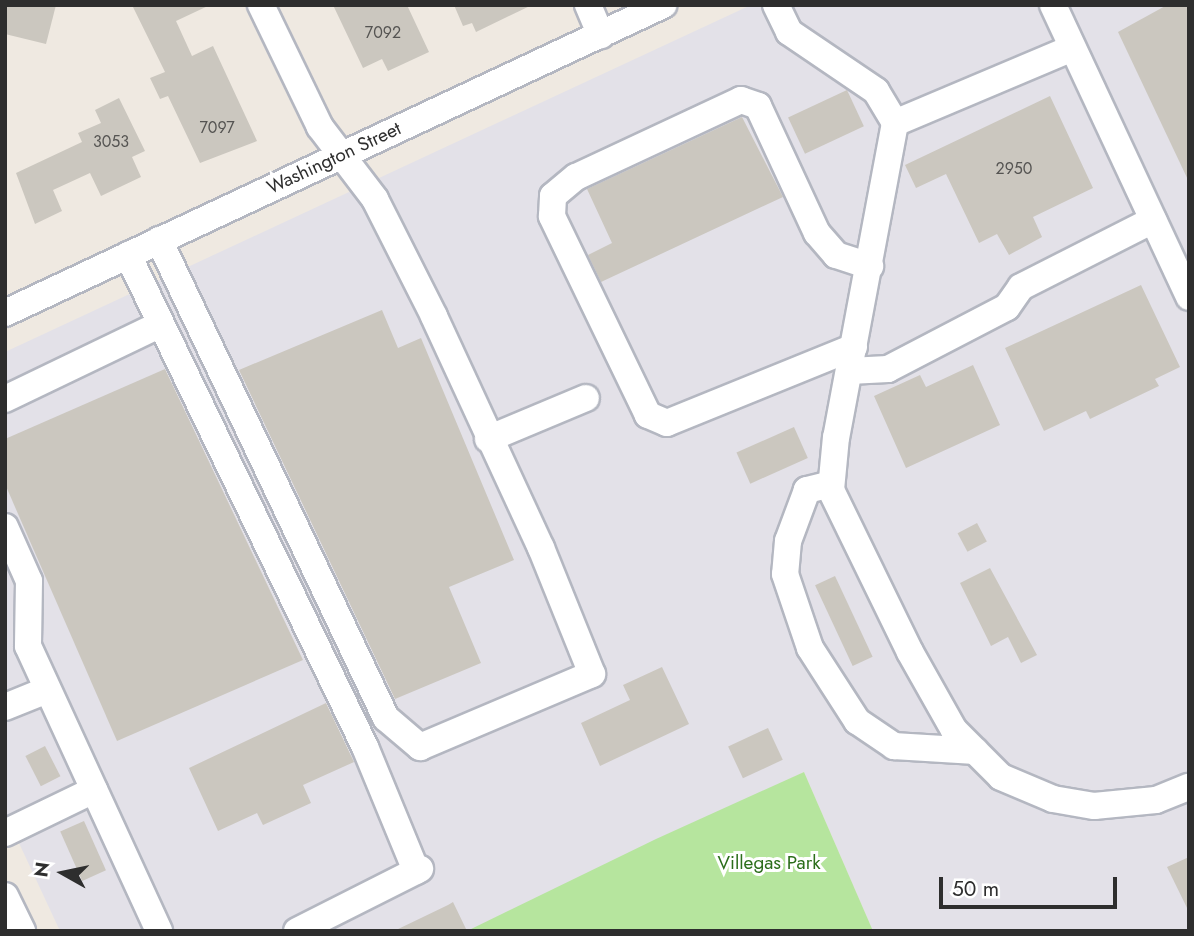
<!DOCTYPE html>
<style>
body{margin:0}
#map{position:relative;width:1194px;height:936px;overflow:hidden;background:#efe9e1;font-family:Jost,sans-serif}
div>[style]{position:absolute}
.industrial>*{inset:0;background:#e3e1e8}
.green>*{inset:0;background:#b6e59e}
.building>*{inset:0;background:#cbc7bf;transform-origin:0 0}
.roads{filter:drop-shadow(2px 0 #b4b7c1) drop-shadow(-2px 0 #b4b7c1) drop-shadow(0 2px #b4b7c1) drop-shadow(0 -2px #b4b7c1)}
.minor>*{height:26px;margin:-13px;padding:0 13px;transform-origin:13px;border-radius:13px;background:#fff}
span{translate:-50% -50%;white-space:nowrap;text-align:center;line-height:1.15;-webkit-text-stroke:6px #fff;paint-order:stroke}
.number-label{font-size:16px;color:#555452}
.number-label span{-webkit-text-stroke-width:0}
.street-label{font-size:19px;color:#2e2e2e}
.park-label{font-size:19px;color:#2c6e1b}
.frame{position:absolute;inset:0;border:7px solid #2e2e2e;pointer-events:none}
.north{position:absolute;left:28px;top:838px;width:70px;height:70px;-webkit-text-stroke:5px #fff;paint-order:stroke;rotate:279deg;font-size:19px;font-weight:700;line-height:28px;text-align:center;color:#2e2e2e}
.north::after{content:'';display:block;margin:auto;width:24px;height:32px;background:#2e2e2e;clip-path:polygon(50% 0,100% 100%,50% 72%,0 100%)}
.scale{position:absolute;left:939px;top:877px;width:178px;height:32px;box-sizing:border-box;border:4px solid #2e2e2e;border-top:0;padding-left:9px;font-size:21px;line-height:24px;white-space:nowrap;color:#2e2e2e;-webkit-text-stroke:5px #fff;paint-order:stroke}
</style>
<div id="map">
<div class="industrial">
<div style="clip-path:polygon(751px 5px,1189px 5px,1189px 931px,873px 931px,804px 772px,473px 931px,60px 931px,5px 813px,5px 352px)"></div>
</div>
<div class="green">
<div style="clip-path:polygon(804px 772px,873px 931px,467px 931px,656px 839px)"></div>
</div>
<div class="building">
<div style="clip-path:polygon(5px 5px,56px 5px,46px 44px,5px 34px)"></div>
<div style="clip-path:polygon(132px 5px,210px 5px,176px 21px,192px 56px,213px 46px,257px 141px,200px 163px,168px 96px,160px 99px,150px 78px,165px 72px)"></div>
<div style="clip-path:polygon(333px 5px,407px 5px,429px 52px,388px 71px,382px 59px,363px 68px)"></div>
<div style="clip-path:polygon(454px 5px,532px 5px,476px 32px,472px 23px,463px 26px)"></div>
<div style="clip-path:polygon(1167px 5px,1189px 5px,1189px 182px,1118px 32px)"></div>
<div style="left:847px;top:90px;width:40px;height:65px;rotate:65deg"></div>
<div style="clip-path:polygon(1050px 96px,1093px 188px,1033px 217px,1042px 237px,1009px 255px,997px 234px,979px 243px,946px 174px,916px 188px,905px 165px)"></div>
<div style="clip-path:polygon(119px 98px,145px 151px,132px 157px,141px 177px,101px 196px,90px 173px,53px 190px,62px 211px,35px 224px,16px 173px,82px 142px,78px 133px,101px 123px,95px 110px)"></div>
<div style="clip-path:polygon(742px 117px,783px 197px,601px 282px,588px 255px,612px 243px,587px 189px)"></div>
<div style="clip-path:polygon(1141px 285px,1180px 367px,1155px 379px,1159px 386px,1090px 419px,1086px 411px,1044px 431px,1005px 348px)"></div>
<div style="clip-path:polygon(382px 310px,398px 348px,421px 338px,514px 560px,449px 587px,481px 663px,395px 699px,239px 370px)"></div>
<div style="clip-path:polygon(973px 365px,1000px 425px,906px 468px,874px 396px,920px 375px,926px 387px)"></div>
<div style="clip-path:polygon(165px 369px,303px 660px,117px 741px,5px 484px,5px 439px)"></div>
<div style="left:794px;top:427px;width:34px;height:63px;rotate:66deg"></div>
<div style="left:977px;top:523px;width:21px;height:22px;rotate:62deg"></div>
<div style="clip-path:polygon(990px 568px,1037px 655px,1021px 663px,1008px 637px,991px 646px,960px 583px)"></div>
<div style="left:835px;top:576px;width:89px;height:22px;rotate:65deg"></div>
<div style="clip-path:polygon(662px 667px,689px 724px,600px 766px,581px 723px,630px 700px,623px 685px)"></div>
<div style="clip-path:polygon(326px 703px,354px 762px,303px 785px,311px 803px,263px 825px,257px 813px,218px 831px,189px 768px)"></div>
<div style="left:768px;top:728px;width:35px;height:44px;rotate:65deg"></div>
<div style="left:45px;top:746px;width:34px;height:22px;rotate:63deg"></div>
<div style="left:84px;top:821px;width:54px;height:26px;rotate:66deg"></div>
<div style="clip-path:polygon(1189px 857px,1189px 912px,1167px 867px)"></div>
<div style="clip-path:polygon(453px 902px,467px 931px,394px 931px,448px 905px)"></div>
</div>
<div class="roads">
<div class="minor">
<div style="left:588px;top:5px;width:33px;rotate:67deg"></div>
<div style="left:776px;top:5px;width:30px;rotate:64deg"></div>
<div style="left:789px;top:32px;width:105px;rotate:34.1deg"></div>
<div style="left:876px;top:91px;width:37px;rotate:59deg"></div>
<div style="left:895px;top:123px;width:319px;rotate:100.6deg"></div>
<div style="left:836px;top:437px;width:53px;rotate:95.4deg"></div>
<div style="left:831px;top:490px;width:180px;rotate:64deg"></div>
<div style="left:910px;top:652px;width:90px;rotate:60.6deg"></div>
<div style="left:954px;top:730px;width:66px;rotate:45deg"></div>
<div style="left:1001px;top:777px;width:56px;rotate:22.9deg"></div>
<div style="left:1053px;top:799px;width:42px;rotate:9.7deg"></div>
<div style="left:1094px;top:806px;width:62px;rotate:-5.5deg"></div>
<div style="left:1156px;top:800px;width:35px;rotate:-22deg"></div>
<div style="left:1053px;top:5px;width:322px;rotate:65deg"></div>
<div style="left:895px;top:123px;width:190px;rotate:-22.9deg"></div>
<div style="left:159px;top:240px;width:529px;rotate:64.6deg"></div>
<div style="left:386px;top:718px;width:45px;rotate:40.5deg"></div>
<div style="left:420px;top:747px;width:187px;rotate:-23deg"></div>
<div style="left:592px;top:674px;width:136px;rotate:-112deg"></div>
<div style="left:541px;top:548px;width:255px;rotate:-114.8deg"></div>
<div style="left:434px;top:316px;width:131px;rotate:-116.8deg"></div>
<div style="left:375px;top:199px;width:91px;rotate:-127.4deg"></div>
<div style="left:320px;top:127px;width:136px;rotate:-115.8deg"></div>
<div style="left:128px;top:255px;width:546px;rotate:64.28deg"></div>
<div style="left:365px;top:747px;width:134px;rotate:67.6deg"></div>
<div style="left:5px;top:313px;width:727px;rotate:-25.08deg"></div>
<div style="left:854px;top:347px;width:202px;rotate:157.9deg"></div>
<div style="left:667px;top:423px;width:21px;rotate:-157deg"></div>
<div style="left:648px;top:415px;width:221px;rotate:-115.8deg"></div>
<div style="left:552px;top:216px;width:20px;rotate:-87deg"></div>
<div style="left:553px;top:196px;width:30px;rotate:-40deg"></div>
<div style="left:576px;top:177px;width:182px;rotate:-25deg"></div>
<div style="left:741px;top:100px;width:18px;rotate:19deg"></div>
<div style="left:758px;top:106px;width:140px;rotate:65.1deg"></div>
<div style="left:817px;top:233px;width:29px;rotate:49deg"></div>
<div style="left:836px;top:255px;width:36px;rotate:18deg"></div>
<div style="left:849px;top:371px;width:39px;rotate:-3deg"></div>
<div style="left:888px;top:369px;width:134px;rotate:-27.5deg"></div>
<div style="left:1007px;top:307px;width:24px;rotate:-55deg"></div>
<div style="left:1021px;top:287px;width:148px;rotate:-26.9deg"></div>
<div style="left:5px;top:399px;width:171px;rotate:-25.7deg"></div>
<div style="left:488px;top:439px;width:106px;rotate:-22.7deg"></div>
<div style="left:831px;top:484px;width:25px;rotate:166deg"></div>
<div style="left:807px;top:490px;width:54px;rotate:110.4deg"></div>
<div style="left:788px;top:541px;width:33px;rotate:95deg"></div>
<div style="left:785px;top:574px;width:78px;rotate:71.3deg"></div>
<div style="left:810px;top:648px;width:87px;rotate:57.2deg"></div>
<div style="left:857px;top:721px;width:45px;rotate:34deg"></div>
<div style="left:894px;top:746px;width:81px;rotate:3.5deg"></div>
<div style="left:5px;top:527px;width:59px;rotate:66deg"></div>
<div style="left:29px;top:581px;width:65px;rotate:90.9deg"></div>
<div style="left:28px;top:646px;width:314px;rotate:65.3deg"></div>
<div style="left:5px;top:707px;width:45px;rotate:-22deg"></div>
<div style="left:5px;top:833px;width:99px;rotate:-25.8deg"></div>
<div style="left:5px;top:896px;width:39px;rotate:64deg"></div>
<div style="left:297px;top:931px;width:138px;rotate:-26.8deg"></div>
</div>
</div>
<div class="number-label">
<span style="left:383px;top:33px">7092</span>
<span style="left:217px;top:128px">7097</span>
<span style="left:111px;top:142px">3053</span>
<span style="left:1014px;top:169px">2950</span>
</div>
<div class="street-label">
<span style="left:334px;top:158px;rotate:-25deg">Washington Street</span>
</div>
<div class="park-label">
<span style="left:769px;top:863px">Villegas Park</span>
</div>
<div class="frame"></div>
<div class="north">N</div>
<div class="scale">50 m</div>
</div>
